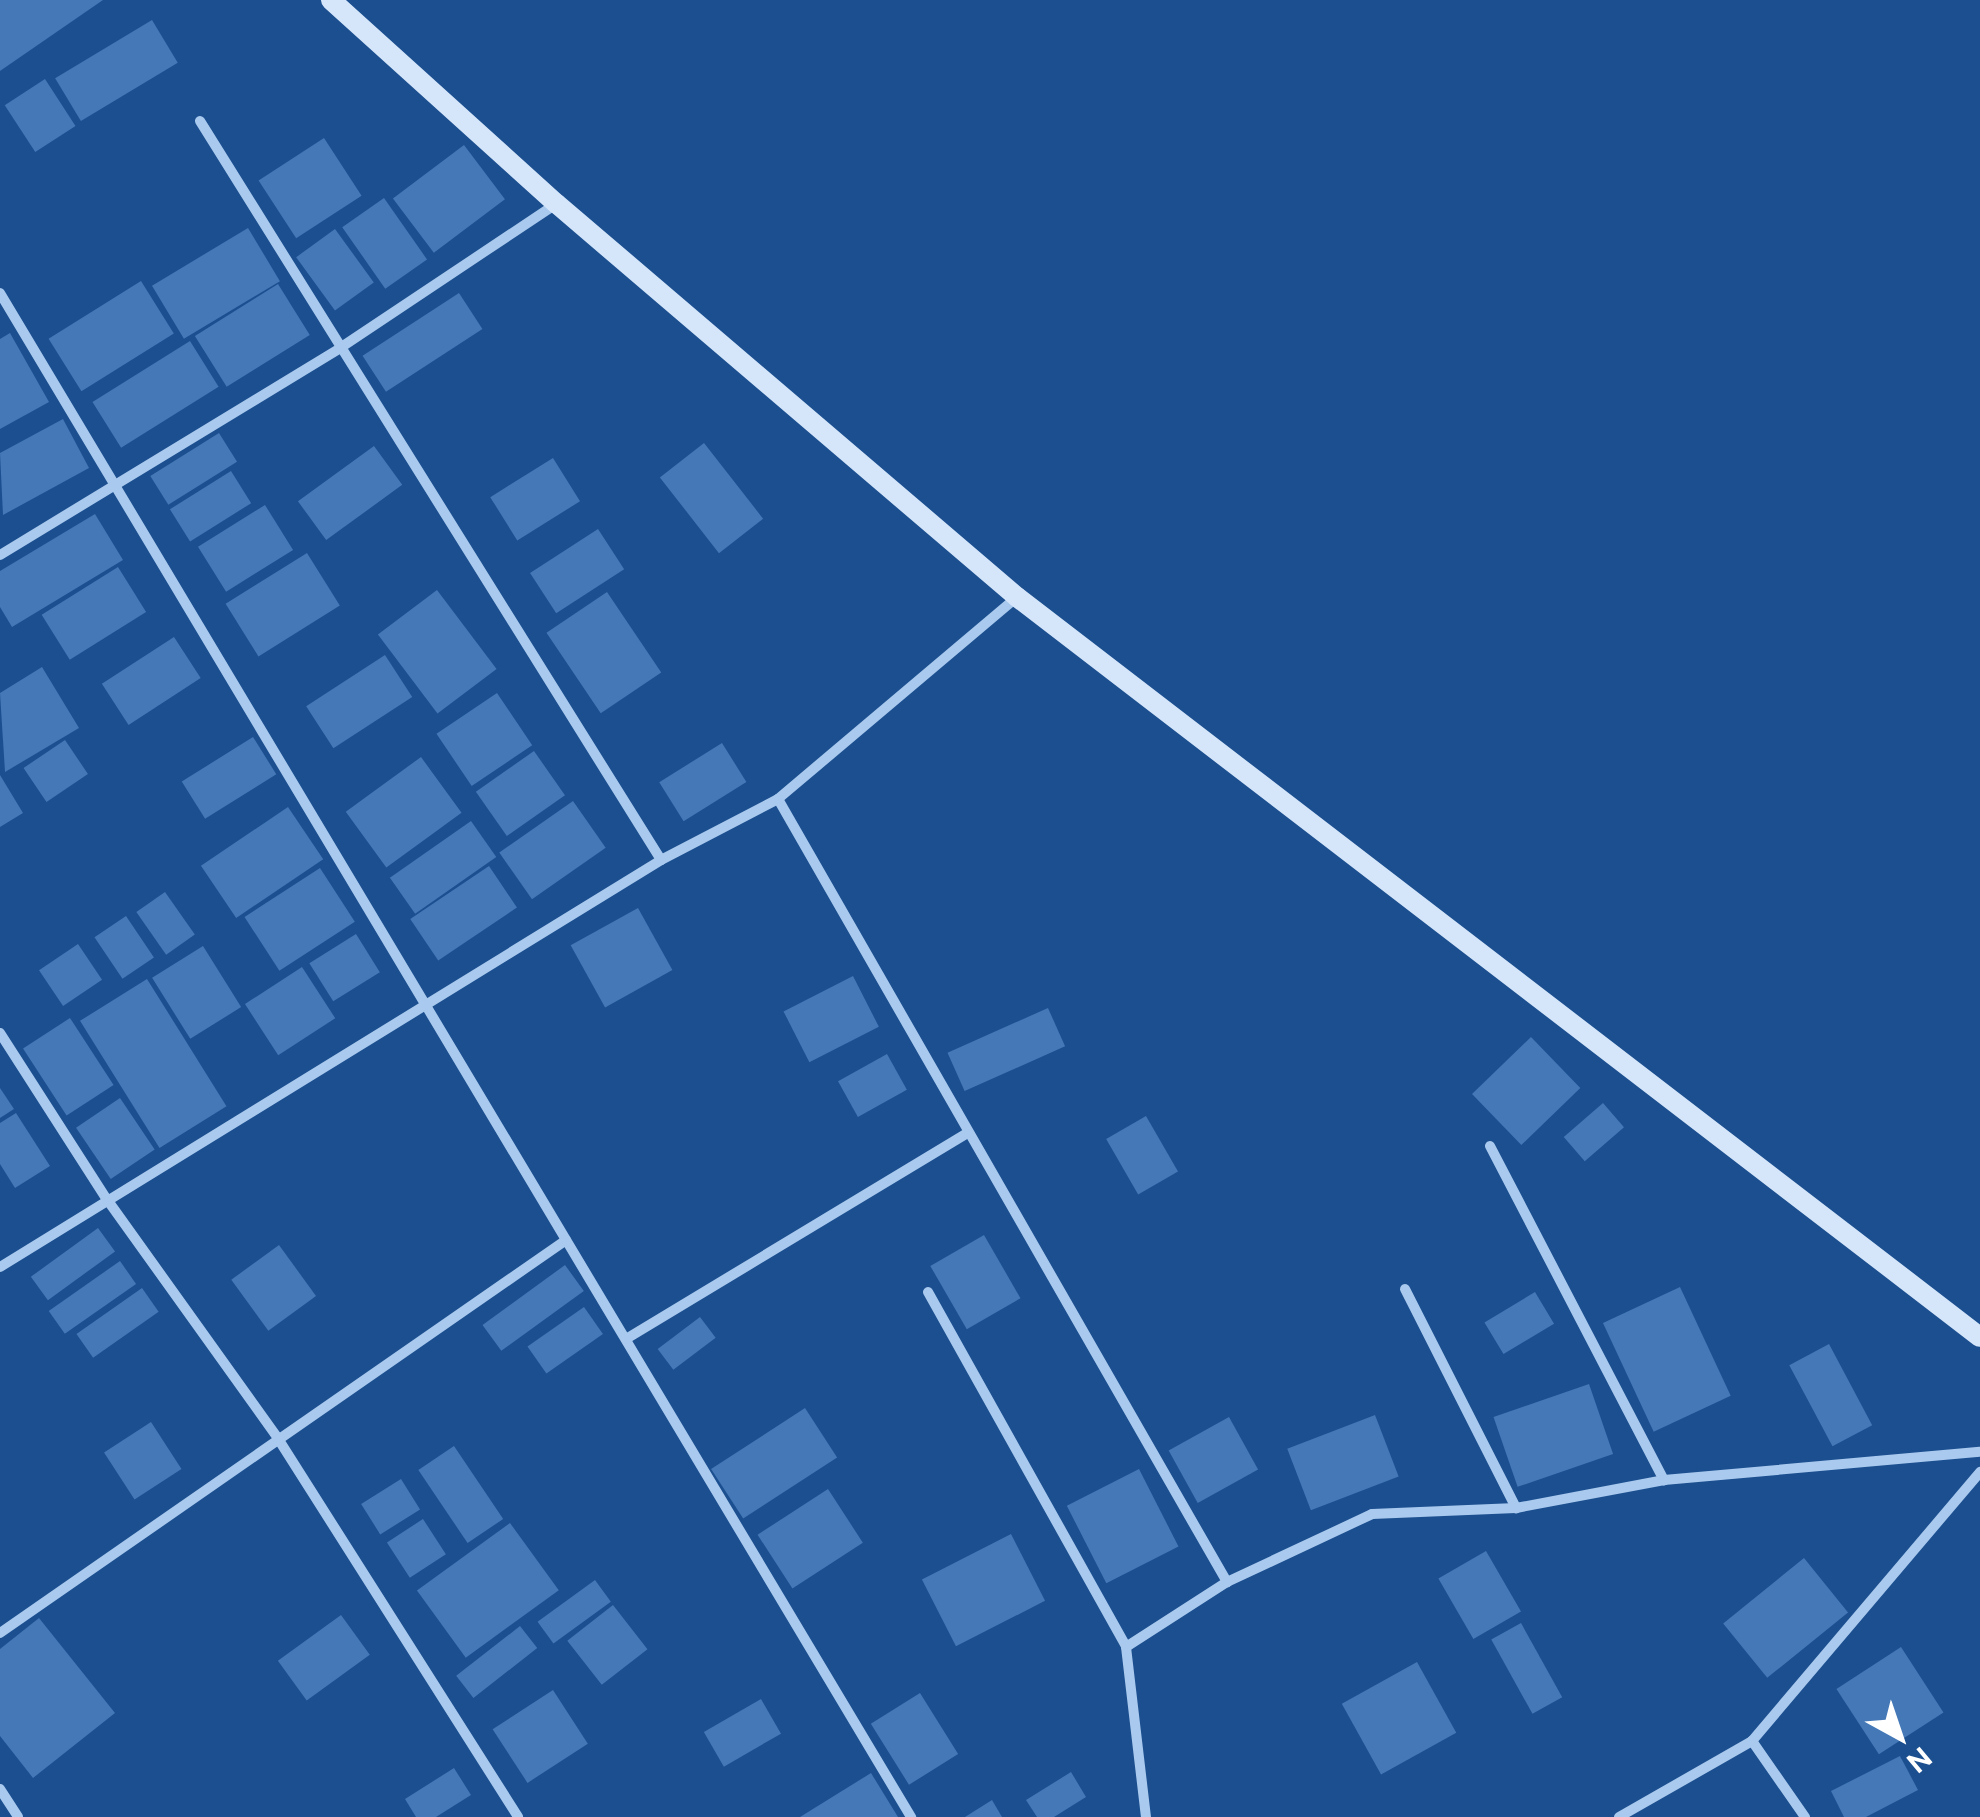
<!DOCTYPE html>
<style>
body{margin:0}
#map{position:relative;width:1980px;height:1817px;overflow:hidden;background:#1b4f8f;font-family:"Public Sans",sans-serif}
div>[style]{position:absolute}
.building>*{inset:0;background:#4478b7;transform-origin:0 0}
.minor>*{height:10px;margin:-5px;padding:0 5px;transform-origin:5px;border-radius:5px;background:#a9c9ee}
.secondary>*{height:20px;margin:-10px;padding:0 10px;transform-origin:10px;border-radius:10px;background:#d6e6fa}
span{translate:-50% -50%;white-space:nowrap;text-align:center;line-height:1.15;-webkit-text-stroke:9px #1b4f8f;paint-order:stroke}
.north{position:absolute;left:1850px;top:1687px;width:100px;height:100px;-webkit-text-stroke:8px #1b4f8f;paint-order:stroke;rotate:140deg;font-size:28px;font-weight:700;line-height:40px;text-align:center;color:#fff}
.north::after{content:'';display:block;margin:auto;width:35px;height:45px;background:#fff;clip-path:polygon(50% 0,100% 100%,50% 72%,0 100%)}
</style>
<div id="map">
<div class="building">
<div style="clip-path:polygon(0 0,103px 0,0 71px)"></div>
<div style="left:152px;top:20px;width:50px;height:113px;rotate:59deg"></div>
<div style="left:45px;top:79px;width:56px;height:48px;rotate:57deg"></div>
<div style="left:324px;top:138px;width:69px;height:78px;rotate:57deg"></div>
<div style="left:464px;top:145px;width:68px;height:89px;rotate:53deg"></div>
<div style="left:384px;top:198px;width:75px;height:51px;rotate:55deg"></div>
<div style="left:248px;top:228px;width:62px;height:112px;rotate:59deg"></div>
<div style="left:335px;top:229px;width:66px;height:48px;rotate:54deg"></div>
<div style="left:141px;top:281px;width:62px;height:109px;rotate:58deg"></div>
<div style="left:278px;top:284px;width:60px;height:98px;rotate:58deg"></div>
<div style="left:459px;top:293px;width:43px;height:115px;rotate:57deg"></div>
<div style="clip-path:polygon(10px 333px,49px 402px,0 429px,0 339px)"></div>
<div style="left:190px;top:341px;width:54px;height:115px;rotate:58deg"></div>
<div style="clip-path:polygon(63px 419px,89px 468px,3px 515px,0 453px)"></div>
<div style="left:219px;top:433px;width:34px;height:81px;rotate:58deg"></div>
<div style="left:704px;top:443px;width:96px;height:56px;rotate:52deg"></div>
<div style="left:374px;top:446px;width:48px;height:94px;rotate:54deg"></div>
<div style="left:553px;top:458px;width:51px;height:74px;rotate:58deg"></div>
<div style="left:231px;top:471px;width:38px;height:72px;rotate:58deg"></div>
<div style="left:265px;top:505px;width:53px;height:79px;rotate:58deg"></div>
<div style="clip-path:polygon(95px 514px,123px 560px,12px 627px,0 607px,0 571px)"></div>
<div style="left:598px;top:529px;width:48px;height:81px;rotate:57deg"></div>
<div style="left:307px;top:553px;width:62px;height:96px;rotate:58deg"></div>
<div style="left:118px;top:567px;width:53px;height:90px;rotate:58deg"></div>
<div style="left:437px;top:590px;width:99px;height:74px;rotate:53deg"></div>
<div style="left:607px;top:592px;width:97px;height:73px;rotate:56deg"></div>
<div style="left:174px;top:637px;width:49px;height:86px;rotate:57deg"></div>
<div style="left:385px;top:655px;width:50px;height:94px;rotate:57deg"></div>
<div style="clip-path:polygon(42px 667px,79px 728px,5px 772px,0 693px)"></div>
<div style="left:497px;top:693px;width:63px;height:73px;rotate:56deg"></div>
<div style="left:253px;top:737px;width:44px;height:84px;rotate:58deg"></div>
<div style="left:65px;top:740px;width:41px;height:50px;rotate:56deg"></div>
<div style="left:722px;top:743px;width:46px;height:74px;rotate:58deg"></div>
<div style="left:534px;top:751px;width:54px;height:71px;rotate:55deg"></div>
<div style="left:421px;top:757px;width:69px;height:93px;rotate:54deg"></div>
<div style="clip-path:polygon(0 775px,23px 813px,0 827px)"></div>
<div style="left:573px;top:801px;width:57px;height:90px;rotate:55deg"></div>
<div style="left:288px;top:807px;width:63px;height:105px;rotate:56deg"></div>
<div style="left:471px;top:821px;width:44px;height:99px;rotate:55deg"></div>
<div style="left:489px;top:866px;width:50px;height:95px;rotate:56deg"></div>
<div style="left:320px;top:868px;width:64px;height:90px;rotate:57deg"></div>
<div style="left:165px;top:892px;width:52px;height:35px;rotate:55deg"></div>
<div style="left:638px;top:908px;width:71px;height:77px;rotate:61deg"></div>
<div style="left:126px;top:916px;width:50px;height:38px;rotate:56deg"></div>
<div style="left:356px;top:934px;width:45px;height:55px;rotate:58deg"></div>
<div style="left:78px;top:944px;width:43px;height:47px;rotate:56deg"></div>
<div style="left:203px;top:946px;width:72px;height:60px;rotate:58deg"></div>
<div style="left:302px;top:967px;width:61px;height:68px;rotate:57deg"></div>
<div style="left:853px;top:976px;width:57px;height:78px;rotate:63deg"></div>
<div style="left:147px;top:979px;width:150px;height:79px;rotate:58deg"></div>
<div style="left:1048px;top:1008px;width:42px;height:110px;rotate:66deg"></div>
<div style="left:70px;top:1018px;width:80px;height:56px;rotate:57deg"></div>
<div style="left:1531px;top:1037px;width:71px;height:82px;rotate:46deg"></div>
<div style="left:887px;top:1054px;width:41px;height:56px;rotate:61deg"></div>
<div style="clip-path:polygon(0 1088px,14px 1109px,0 1118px)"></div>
<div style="left:120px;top:1098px;width:62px;height:53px;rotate:56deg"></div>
<div style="left:1603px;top:1103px;width:32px;height:52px;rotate:49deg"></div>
<div style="clip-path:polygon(16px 1113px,50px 1166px,15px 1188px,0 1164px,0 1123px)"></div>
<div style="left:1146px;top:1116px;width:64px;height:46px;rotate:60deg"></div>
<div style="left:98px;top:1228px;width:29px;height:83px;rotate:54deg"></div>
<div style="left:984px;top:1235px;width:73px;height:62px;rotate:60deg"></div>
<div style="left:279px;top:1245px;width:63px;height:59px;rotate:54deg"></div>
<div style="left:120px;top:1261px;width:28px;height:87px;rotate:55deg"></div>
<div style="left:565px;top:1265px;width:32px;height:102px;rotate:54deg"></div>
<div style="left:1680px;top:1287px;width:120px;height:85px;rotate:65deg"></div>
<div style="left:142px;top:1288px;width:29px;height:80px;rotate:55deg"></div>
<div style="left:1535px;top:1292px;width:37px;height:59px;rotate:59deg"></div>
<div style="left:584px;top:1307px;width:33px;height:69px;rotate:55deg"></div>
<div style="left:700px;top:1317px;width:26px;height:53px;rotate:53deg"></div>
<div style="left:1829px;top:1344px;width:92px;height:45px;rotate:62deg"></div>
<div style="left:1589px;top:1384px;width:74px;height:101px;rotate:71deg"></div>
<div style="left:805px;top:1408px;width:59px;height:112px;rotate:57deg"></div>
<div style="left:1375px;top:1415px;width:66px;height:94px;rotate:69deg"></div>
<div style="left:1229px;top:1417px;width:60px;height:69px;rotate:61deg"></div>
<div style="left:151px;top:1422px;width:56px;height:56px;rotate:57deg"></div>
<div style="left:454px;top:1446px;width:88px;height:43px;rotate:56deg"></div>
<div style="left:1139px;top:1469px;width:87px;height:81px;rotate:63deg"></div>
<div style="left:401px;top:1479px;width:36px;height:47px;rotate:58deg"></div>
<div style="left:828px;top:1489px;width:64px;height:84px;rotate:57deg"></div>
<div style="left:423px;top:1519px;width:42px;height:43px;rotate:57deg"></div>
<div style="left:510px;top:1523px;width:83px;height:115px;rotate:54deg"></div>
<div style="left:1011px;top:1534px;width:75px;height:100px;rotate:63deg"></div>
<div style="left:1486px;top:1551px;width:70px;height:55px;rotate:60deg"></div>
<div style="left:1804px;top:1558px;width:70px;height:104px;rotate:51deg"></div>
<div style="left:595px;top:1580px;width:27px;height:71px;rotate:54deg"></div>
<div style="left:613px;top:1605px;width:56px;height:58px;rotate:52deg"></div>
<div style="left:341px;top:1615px;width:49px;height:78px;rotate:54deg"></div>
<div style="clip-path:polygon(39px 1618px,115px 1713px,33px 1778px,0 1736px,0 1649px)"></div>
<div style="left:1521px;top:1623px;width:85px;height:34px;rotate:61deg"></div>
<div style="left:520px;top:1626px;width:28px;height:81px;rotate:52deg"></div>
<div style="left:1901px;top:1647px;width:78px;height:77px;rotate:57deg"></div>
<div style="left:1417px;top:1662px;width:81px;height:86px;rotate:61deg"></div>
<div style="left:553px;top:1690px;width:64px;height:72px;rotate:57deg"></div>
<div style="left:920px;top:1693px;width:72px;height:58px;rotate:58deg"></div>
<div style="left:761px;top:1699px;width:40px;height:66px;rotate:60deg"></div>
<div style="clip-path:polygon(1900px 1756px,1918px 1790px,1866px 1817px,1844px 1817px,1831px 1791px)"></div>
<div style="clip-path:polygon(454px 1768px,471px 1795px,436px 1817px,416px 1817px,405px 1799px)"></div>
<div style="clip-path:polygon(1071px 1772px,1086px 1797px,1054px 1817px,1037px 1817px,1026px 1800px)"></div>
<div style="clip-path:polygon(871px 1773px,898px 1817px,800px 1817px)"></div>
<div style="clip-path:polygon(992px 1800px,1002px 1817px,965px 1817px)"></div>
</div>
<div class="minor">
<div style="left:200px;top:121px;width:871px;rotate:58.04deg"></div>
<div style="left:0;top:293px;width:1776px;rotate:59.13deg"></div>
<div style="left:0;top:555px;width:398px;rotate:-31.3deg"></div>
<div style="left:340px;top:348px;width:260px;rotate:-33.7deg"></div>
<div style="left:1017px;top:597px;width:313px;rotate:139.8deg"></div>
<div style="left:778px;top:799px;width:903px;rotate:60.17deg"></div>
<div style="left:0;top:1033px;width:196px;rotate:57.3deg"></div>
<div style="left:106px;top:1198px;width:294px;rotate:54.4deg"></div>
<div style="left:277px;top:1437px;width:450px;rotate:57.6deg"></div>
<div style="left:1490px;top:1146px;width:377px;rotate:62.5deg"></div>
<div style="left:0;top:1267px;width:776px;rotate:-31.62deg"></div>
<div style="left:661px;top:860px;width:132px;rotate:-27.5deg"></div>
<div style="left:1405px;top:1289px;width:246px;rotate:63.1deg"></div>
<div style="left:928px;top:1292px;width:406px;rotate:60.8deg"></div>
<div style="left:1126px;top:1647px;width:171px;rotate:83.3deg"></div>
<div style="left:626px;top:1339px;width:399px;rotate:-31.1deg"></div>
<div style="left:0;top:1633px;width:689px;rotate:-34.77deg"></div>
<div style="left:1126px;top:1647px;width:120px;rotate:-32.8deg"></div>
<div style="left:1227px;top:1582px;width:160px;rotate:-25.1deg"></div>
<div style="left:1372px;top:1514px;width:144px;rotate:-2.4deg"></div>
<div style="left:1516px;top:1508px;width:151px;rotate:-10.7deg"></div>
<div style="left:1664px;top:1480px;width:317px;rotate:-5.1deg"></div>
<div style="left:0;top:1789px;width:33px;rotate:57deg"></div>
<div style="left:1619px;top:1817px;width:153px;rotate:-29.7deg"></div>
<div style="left:1805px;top:1817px;width:93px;rotate:-124.9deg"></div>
<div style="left:1752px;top:1741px;width:353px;rotate:-49.7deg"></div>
</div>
<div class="secondary">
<div style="left:331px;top:0;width:304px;rotate:42.1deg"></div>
<div style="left:557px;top:204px;width:605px;rotate:40.51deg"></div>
<div style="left:1017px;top:597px;width:1214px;rotate:37.54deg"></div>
</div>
<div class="north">N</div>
</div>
